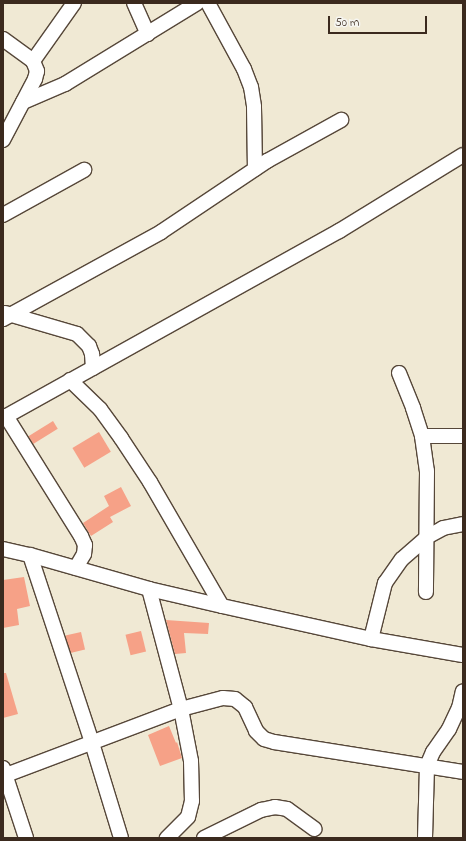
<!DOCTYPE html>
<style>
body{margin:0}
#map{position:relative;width:466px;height:841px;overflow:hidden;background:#f0e9d4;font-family:"Indie Flower",sans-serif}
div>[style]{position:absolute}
.building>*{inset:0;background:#f6a187;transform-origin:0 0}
.roads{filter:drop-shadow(1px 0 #564739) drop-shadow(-1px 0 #564739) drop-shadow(0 1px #564739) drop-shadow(0 -1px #564739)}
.minor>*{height:14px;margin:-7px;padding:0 7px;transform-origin:7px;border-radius:7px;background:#fff}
span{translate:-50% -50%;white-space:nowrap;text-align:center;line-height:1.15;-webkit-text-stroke:4px #f6f6f2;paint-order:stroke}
.frame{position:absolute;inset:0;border:4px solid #3b2a1e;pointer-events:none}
.scale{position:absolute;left:328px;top:16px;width:99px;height:18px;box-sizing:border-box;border:2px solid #3b2a1e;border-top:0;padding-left:5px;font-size:12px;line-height:14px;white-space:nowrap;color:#3b2a1e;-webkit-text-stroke:3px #f6f6f2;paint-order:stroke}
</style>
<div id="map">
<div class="building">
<div style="left:53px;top:421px;width:9px;height:29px;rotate:58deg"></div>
<div style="left:99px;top:432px;width:23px;height:31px;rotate:59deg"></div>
<div style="clip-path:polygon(121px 487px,131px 506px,110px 517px,113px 522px,91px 536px,83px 523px,109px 506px,104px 496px)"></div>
<div style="clip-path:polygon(24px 577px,30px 606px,17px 609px,19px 625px,3px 628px,3px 580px)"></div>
<div style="clip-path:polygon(166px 620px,209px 623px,208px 634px,184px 633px,186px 653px,175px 654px)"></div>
<div style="left:141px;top:631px;width:21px;height:16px;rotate:76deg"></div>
<div style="left:81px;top:632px;width:18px;height:16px;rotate:77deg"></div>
<div style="clip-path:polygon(3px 673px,6px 673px,18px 714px,3px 718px)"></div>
<div style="clip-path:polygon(169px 726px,176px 743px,177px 742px,182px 758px,160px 766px,148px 735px)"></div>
</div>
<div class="roads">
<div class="minor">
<div style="left:134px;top:3px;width:34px;rotate:66deg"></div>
<div style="left:208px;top:3px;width:75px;rotate:61.4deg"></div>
<div style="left:244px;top:69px;width:19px;rotate:69deg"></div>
<div style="left:251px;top:87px;width:20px;rotate:81deg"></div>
<div style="left:254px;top:107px;width:62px;rotate:89.1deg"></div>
<div style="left:3px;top:39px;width:37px;rotate:36deg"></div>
<div style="left:33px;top:61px;width:11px;rotate:68deg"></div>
<div style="left:37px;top:71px;width:8px;rotate:104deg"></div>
<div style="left:35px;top:79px;width:69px;rotate:117.7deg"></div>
<div style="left:33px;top:61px;width:71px;rotate:-54.7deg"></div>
<div style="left:23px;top:102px;width:46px;rotate:-23.2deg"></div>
<div style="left:65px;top:84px;width:155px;rotate:-31.5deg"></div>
<div style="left:3px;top:215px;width:93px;rotate:-29.1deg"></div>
<div style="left:5px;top:313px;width:75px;rotate:16.3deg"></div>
<div style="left:77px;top:334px;width:17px;rotate:45deg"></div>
<div style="left:89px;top:346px;width:9px;rotate:69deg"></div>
<div style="left:92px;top:354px;width:14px;rotate:86deg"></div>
<div style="left:3px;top:319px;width:180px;rotate:-28.8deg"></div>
<div style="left:161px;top:232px;width:128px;rotate:-33.8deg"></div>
<div style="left:267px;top:161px;width:85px;rotate:-29deg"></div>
<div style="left:399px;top:373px;width:38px;rotate:68deg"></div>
<div style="left:413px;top:408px;width:29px;rotate:72deg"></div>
<div style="left:422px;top:436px;width:35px;rotate:82deg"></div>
<div style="left:427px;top:471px;width:121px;rotate:90.5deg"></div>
<div style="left:70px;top:380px;width:42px;rotate:44deg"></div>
<div style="left:100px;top:409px;width:36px;rotate:54deg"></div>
<div style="left:121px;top:438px;width:53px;rotate:56.6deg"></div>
<div style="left:150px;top:482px;width:143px;rotate:59.9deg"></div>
<div style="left:6px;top:416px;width:142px;rotate:58deg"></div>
<div style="left:81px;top:536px;width:10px;rotate:66deg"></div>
<div style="left:85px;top:545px;width:9px;rotate:96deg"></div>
<div style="left:84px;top:554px;width:16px;rotate:120deg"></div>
<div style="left:3px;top:418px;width:385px;rotate:-29.1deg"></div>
<div style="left:339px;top:231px;width:145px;rotate:-31.5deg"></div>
<div style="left:422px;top:436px;width:41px"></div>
<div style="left:3px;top:549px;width:28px;rotate:13deg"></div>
<div style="left:30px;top:555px;width:124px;rotate:15.9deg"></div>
<div style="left:149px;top:589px;width:75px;rotate:13.1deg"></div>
<div style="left:222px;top:606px;width:153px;rotate:12.5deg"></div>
<div style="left:371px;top:639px;width:93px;rotate:9.9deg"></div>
<div style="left:30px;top:555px;width:198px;rotate:71.7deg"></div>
<div style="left:92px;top:743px;width:99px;rotate:73deg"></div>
<div style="left:149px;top:589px;width:124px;rotate:75.1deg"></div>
<div style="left:181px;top:709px;width:53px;rotate:79.1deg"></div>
<div style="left:191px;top:761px;width:40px;rotate:88.6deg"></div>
<div style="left:192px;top:801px;width:16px;rotate:104deg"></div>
<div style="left:188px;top:817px;width:30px;rotate:135deg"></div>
<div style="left:371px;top:639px;width:58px;rotate:-76deg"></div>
<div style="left:385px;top:583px;width:29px;rotate:-55deg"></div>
<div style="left:402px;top:559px;width:33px;rotate:-41deg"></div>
<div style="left:427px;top:537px;width:18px;rotate:-29deg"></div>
<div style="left:443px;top:528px;width:20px;rotate:-11deg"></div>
<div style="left:3px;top:768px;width:74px;rotate:71.8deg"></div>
<div style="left:6px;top:775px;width:187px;rotate:-20.7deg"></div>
<div style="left:181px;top:709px;width:43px;rotate:-14.7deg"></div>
<div style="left:223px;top:698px;width:12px;rotate:5deg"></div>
<div style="left:235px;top:699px;width:13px;rotate:39deg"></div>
<div style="left:245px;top:707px;width:26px;rotate:65deg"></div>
<div style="left:256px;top:731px;width:11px;rotate:45deg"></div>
<div style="left:264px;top:739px;width:10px;rotate:17deg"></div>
<div style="left:274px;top:742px;width:191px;rotate:9deg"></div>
<div style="left:204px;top:838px;width:64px;rotate:-26.2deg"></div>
<div style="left:261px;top:810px;width:14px;rotate:-12deg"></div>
<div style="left:275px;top:807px;width:12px;rotate:9deg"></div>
<div style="left:287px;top:809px;width:34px;rotate:36deg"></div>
<div style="left:425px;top:838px;width:72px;rotate:-88.4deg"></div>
<div style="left:427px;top:766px;width:15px;rotate:-67deg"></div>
<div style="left:433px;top:752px;width:28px;rotate:-55deg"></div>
<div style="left:449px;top:729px;width:23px;rotate:-65deg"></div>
<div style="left:459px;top:708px;width:17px;rotate:-77deg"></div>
</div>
</div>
<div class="frame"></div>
<div class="scale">50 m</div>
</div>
